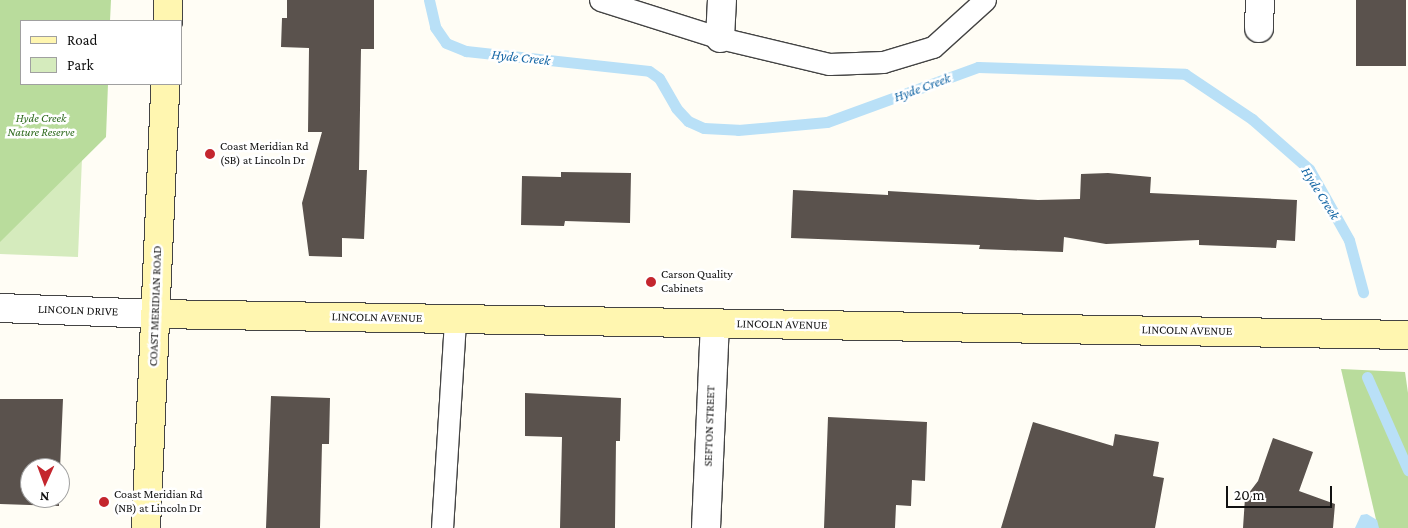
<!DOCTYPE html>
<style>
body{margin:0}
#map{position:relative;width:1408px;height:528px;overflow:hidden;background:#fffdf5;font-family:"Crimson Pro",serif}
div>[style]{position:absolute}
.green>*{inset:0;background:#d5ebbd}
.forest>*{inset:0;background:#b9dc9c}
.water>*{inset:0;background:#b9e0f7}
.stream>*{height:11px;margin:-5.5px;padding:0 5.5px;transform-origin:5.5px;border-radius:5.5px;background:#b9e0f7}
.building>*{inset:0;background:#5a524d;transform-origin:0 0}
.roads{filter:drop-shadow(1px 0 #444) drop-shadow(-1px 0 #444) drop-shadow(0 1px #444) drop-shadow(0 -1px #444)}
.service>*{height:21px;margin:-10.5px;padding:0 10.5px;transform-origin:10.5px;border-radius:10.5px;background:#fff}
.minor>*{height:28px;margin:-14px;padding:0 14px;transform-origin:14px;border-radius:14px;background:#fff}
.tertiary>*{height:28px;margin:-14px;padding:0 14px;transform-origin:14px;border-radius:14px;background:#fff}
.secondary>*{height:28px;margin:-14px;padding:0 14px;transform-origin:14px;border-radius:14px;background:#fff6b0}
.dots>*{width:14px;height:14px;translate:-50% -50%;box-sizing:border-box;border:2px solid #fff;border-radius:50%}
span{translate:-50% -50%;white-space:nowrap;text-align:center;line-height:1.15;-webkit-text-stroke:5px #fff;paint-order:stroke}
.park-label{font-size:12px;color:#2f6b1f;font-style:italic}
.poi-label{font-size:12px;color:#111}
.left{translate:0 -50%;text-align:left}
.street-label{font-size:12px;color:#111}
.water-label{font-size:14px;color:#1768a6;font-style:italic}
.legend{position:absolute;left:20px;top:20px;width:162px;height:65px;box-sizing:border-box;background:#fff;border:1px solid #a0a0a0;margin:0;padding:6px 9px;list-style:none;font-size:15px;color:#111}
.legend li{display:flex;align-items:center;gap:10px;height:25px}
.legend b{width:25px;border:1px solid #a0a0a0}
.north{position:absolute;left:20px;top:458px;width:50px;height:50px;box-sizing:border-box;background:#fff;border:1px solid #a0a0a0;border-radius:50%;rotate:182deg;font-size:14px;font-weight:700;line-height:20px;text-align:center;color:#111}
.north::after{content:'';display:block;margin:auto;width:18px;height:22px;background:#c4262e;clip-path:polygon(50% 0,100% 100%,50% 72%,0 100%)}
.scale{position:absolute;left:1226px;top:486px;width:106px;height:22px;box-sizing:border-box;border:2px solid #111;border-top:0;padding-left:6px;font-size:15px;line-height:18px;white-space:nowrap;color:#111;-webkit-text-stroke:4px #fff;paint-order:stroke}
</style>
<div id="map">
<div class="green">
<div style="clip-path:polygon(0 0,21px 21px,21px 84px,85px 84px,78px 257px,0 254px)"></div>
</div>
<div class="forest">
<div style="clip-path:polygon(0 0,111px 0,110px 21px,21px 21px,21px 84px,108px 84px,106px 137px,0 242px)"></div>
<div style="clip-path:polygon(1341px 369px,1405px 372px,1408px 393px,1408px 528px,1378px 528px)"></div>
</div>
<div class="water">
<div style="clip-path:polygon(1367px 514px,1377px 520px,1379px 528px,1355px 528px,1361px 515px)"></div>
</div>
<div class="stream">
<div style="left:429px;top:0;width:28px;rotate:77deg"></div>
<div style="left:435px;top:27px;width:19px;rotate:55deg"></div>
<div style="left:446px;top:43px;width:22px;rotate:22deg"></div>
<div style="left:466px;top:51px;width:184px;rotate:6.2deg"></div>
<div style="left:649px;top:71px;width:12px;rotate:35deg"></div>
<div style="left:659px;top:78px;width:34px;rotate:60deg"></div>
<div style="left:676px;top:108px;width:18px;rotate:47deg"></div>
<div style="left:688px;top:121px;width:17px;rotate:24deg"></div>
<div style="left:704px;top:128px;width:34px;rotate:3deg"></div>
<div style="left:738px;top:130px;width:89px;rotate:-5.1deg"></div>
<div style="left:827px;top:122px;width:161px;rotate:-20deg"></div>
<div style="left:978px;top:67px;width:207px;rotate:1.9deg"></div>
<div style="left:1185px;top:74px;width:81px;rotate:33.9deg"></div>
<div style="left:1252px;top:119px;width:76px;rotate:41.3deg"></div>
<div style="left:1309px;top:169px;width:81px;rotate:60.6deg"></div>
<div style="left:1349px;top:240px;width:54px;rotate:74.9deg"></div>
<div style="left:1367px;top:377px;width:102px;rotate:66.2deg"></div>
</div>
<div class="building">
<div style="clip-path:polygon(287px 0,374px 0,374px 49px,361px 49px,359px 170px,367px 170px,364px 239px,342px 238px,342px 257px,309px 256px,302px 203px,322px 132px,308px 132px,309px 48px,281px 47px,282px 18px,287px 18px)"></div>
<div style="left:1356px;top:0;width:50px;height:66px"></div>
<div style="clip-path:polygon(561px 172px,631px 173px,630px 223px,565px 221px,564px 226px,521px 225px,522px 176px,561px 177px)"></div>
<div style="clip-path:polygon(1108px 173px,1151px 177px,1150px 193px,1297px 200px,1295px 241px,1277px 240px,1276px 248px,1199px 245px,1199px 240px,1106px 244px,1064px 237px,1063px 252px,979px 249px,980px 245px,791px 238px,793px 190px,888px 195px,888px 191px,1038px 200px,1080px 199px,1081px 174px)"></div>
<div style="clip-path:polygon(525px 393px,621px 398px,620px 441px,616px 441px,615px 528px,560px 528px,562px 437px,525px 436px)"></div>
<div style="clip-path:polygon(271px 396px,330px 398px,329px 444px,322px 444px,320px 528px,266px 528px)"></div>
<div style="clip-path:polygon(0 399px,63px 399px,60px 469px,30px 468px,30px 498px,59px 498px,59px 506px,0 504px)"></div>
<div style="clip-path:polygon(828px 417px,927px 422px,925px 481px,912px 480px,911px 506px,896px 505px,895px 528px,824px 528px)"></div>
<div style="clip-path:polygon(1033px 422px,1113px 446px,1115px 434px,1159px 442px,1153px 476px,1164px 478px,1155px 528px,1001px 528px)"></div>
<div style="clip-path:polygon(1273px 438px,1313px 452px,1299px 491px,1335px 504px,1333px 528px,1243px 528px,1245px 498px,1258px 481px)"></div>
</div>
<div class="roads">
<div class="service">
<div style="left:600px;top:0;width:126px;rotate:17.6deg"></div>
<div style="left:720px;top:38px;width:112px;rotate:13.4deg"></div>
<div style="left:829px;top:64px;width:54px;rotate:-2.1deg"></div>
<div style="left:883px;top:62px;width:52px;rotate:-16.7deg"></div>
<div style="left:933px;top:47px;width:70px;rotate:-42.1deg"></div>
<div style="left:442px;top:528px;width:209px;rotate:-86.4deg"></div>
</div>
<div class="minor">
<div style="left:1259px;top:28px;width:28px;rotate:-88deg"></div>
<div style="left:720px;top:38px;width:38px;rotate:-87deg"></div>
<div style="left:706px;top:528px;width:204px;rotate:-87.5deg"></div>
</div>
<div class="tertiary">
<div style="left:0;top:308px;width:156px;rotate:2.2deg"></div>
</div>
<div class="secondary">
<div style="left:168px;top:21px;width:21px;rotate:-90deg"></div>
<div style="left:156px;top:314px;width:1252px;rotate:0.96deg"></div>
<div style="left:146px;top:528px;width:444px;rotate:-87.5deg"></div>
</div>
</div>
<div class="dots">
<div style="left:210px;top:154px;background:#c4262e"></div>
<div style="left:651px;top:282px;background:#c4262e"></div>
<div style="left:104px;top:502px;background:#c4262e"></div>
</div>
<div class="park-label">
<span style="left:41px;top:126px">Hyde Creek<br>Nature Reserve</span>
</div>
<div class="poi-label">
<span class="left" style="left:220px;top:154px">Coast Meridian Rd<br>(SB) at Lincoln Dr</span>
<span class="left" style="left:661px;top:282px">Carson Quality<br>Cabinets</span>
<span class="left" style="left:114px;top:502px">Coast Meridian Rd<br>(NB) at Lincoln Dr</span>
</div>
<div class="street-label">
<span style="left:156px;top:306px;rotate:-88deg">COAST MERIDIAN ROAD</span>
<span style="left:78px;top:311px;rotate:2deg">LINCOLN DRIVE</span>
<span style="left:377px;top:318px;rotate:1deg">LINCOLN AVENUE</span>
<span style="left:782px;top:325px;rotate:1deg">LINCOLN AVENUE</span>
<span style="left:1187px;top:331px;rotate:1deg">LINCOLN AVENUE</span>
<span style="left:710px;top:426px;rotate:-88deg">SEFTON STREET</span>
</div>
<div class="water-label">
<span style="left:521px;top:57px;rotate:6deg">Hyde Creek</span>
<span style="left:922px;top:87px;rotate:-20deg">Hyde Creek</span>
<span style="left:1321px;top:193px;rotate:58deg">Hyde Creek</span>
</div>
<ul class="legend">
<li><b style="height:6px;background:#fff6b0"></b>Road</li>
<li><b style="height:14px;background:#d5ebbd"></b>Park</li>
</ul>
<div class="north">N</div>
<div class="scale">20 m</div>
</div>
